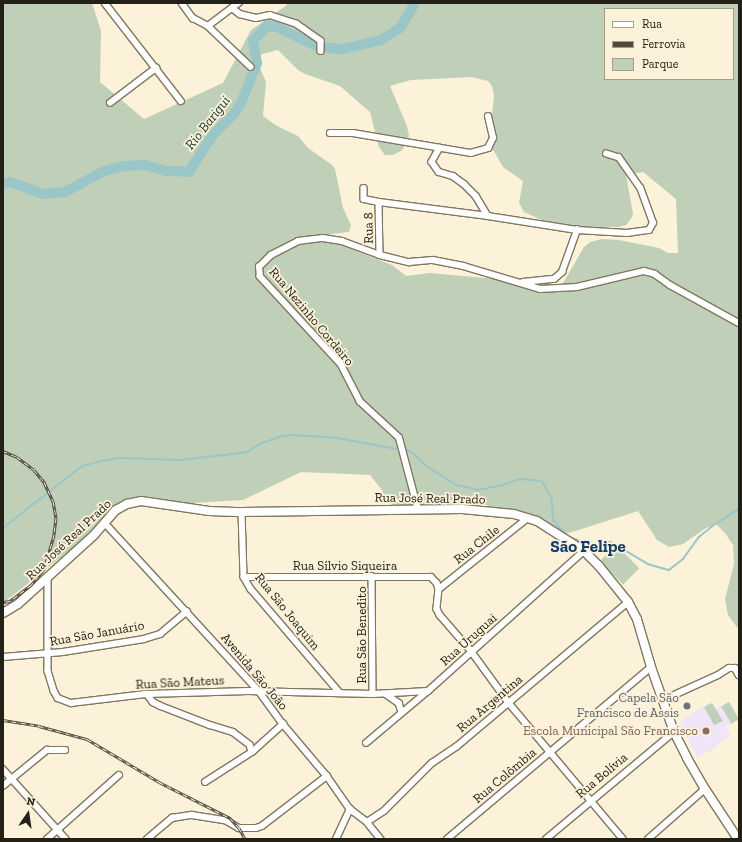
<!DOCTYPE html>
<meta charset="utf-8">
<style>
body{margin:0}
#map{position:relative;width:742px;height:842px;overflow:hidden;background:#fcf2d9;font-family:"Zilla Slab",serif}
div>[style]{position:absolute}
.education>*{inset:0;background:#f0e4f8}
.green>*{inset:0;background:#c0cfb7;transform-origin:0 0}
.stream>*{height:1.5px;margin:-0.75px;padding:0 0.75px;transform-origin:0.75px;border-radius:0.75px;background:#9bc6c7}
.river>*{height:10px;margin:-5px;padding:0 5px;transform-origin:5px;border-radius:5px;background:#9bc6c7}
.roads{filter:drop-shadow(1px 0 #807761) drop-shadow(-1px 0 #807761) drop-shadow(0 1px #807761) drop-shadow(0 -1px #807761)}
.street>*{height:5.5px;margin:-2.75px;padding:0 2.75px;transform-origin:2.75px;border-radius:2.75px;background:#fff}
.secondary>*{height:8px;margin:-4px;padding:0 4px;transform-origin:4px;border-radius:4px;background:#fff}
.rail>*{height:3px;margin-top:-1.5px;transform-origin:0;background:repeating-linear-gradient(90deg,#fcf2d9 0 4.5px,#504b3f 0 9px);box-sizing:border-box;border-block:1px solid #504b3f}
.dots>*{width:11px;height:11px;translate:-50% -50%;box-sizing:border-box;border:2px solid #fcf2d9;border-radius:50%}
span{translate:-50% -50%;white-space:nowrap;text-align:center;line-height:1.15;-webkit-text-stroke:3.5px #fcf2d9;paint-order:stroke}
.street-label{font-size:13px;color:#232017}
.worship-label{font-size:13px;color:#5b616d}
.right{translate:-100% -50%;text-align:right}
.education-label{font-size:13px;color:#785e54}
.water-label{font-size:14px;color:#093435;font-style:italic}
.district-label{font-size:17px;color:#153a6f;font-weight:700}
.frame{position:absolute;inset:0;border:4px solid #232017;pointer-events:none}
.legend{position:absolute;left:604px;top:8px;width:130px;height:72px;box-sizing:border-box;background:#fcf2d9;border:1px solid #a59e8b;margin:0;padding:5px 7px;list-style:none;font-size:12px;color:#232017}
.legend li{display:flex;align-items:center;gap:8px;height:20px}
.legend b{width:20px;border:1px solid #a59e8b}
.north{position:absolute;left:8px;top:794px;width:40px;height:40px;-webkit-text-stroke:3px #fcf2d9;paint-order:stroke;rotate:13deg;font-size:11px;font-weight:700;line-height:16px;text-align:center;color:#232017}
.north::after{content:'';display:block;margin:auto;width:14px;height:18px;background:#232017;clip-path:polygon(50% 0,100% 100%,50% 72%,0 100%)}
</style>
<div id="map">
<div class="education">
<div style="clip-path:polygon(711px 702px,716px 709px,729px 702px,739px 719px,726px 726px,731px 737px,722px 741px,714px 749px,697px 757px,679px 722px)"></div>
</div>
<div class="green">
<div style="clip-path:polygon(evenodd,3px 3px,92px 3px,101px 31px,100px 82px,144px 119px,223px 83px,251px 30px,287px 5px,285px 3px,739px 3px,739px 630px,728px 615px,725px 599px,734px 564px,733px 545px,725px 533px,716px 524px,706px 528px,683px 544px,669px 547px,657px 540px,638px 511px,569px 533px,558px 531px,481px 503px,401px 508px,393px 506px,386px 500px,382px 490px,370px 475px,301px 472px,243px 500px,125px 507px,3px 603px,3px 3px,605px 9px,733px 9px,733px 79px,605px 79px,605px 9px,3px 3px,278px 50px,298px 70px,305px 74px,340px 86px,370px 112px,379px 147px,385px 155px,393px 155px,401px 151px,405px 146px,409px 136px,407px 126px,390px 86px,411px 80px,471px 77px,488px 81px,492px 86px,494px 95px,491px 127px,491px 146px,503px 167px,523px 181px,519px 203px,524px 212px,544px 221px,573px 227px,618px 227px,626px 225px,631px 219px,633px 214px,626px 175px,643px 172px,676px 199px,678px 253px,668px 253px,659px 248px,619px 240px,602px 239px,590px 242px,584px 247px,562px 285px,430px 273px,406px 276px,392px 265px,341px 245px,330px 234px,349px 232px,351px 225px,343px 208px,335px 169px,332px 165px,308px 148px,298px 136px,277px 126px,263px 116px,266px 82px,255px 56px,278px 50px)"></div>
<div style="left:616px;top:545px;width:33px;height:23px;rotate:45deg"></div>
<div style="left:729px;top:702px;width:20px;height:9px;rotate:60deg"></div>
<div style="clip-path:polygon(712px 703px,723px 721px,714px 725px,704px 707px)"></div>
</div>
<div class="stream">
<div style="left:405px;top:449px;width:8px;rotate:23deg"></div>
<div style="left:412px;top:452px;width:22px;rotate:43deg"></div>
<div style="left:428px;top:467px;width:34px;rotate:32deg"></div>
<div style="left:457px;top:485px;width:22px;rotate:13deg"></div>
<div style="left:478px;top:490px;width:21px;rotate:-11deg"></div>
<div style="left:499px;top:486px;width:22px;rotate:-18deg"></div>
<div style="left:520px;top:479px;width:22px;rotate:5deg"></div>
<div style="left:542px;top:481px;width:21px;rotate:61deg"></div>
<div style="left:552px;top:499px;width:22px;rotate:85deg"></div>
<div style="left:554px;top:521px;width:22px;rotate:47deg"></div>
<div style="left:569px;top:537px;width:21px;rotate:19deg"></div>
<div style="left:589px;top:544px;width:22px;rotate:-5deg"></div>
<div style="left:611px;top:542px;width:43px;rotate:30.7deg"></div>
<div style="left:648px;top:564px;width:22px;rotate:16deg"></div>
<div style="left:669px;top:570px;width:18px;rotate:-38deg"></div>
<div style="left:683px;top:559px;width:27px;rotate:-54deg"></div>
<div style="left:699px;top:537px;width:19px;rotate:-39deg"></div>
<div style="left:714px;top:525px;width:30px;rotate:-33deg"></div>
<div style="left:3px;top:528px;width:100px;rotate:-38.1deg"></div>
<div style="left:82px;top:466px;width:20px;rotate:-15deg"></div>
<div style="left:101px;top:461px;width:19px;rotate:-9deg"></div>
<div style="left:120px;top:458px;width:62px;rotate:1.8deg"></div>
<div style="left:182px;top:460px;width:34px;rotate:-7deg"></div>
<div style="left:216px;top:456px;width:31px;rotate:-7deg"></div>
<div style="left:247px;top:452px;width:17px;rotate:-31deg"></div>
<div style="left:262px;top:443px;width:21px;rotate:-19deg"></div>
<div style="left:282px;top:436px;width:12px;rotate:-5deg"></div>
<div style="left:294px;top:435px;width:44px;rotate:3.9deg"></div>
<div style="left:338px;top:438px;width:59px;rotate:10.7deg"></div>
</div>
<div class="river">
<div style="left:3px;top:184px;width:7px;rotate:-16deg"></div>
<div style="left:10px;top:182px;width:35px;rotate:20deg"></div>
<div style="left:43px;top:194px;width:22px;rotate:-5deg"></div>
<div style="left:65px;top:192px;width:44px;rotate:-28.3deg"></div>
<div style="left:104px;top:171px;width:21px;rotate:-14deg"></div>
<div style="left:124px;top:166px;width:21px;rotate:-3deg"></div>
<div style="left:145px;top:165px;width:22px;rotate:16deg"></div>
<div style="left:166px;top:171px;width:23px;rotate:2deg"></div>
<div style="left:189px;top:172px;width:43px;rotate:-57.4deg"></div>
<div style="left:212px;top:136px;width:31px;rotate:-45deg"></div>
<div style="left:234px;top:114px;width:13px;rotate:-58deg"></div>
<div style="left:241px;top:103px;width:43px;rotate:-68.2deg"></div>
<div style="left:257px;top:63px;width:22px;rotate:-100deg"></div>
<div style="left:253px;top:41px;width:21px;rotate:-47deg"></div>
<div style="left:267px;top:26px;width:10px;rotate:6deg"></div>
<div style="left:277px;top:27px;width:43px;rotate:26deg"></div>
<div style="left:316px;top:46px;width:22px;rotate:8deg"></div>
<div style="left:338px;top:49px;width:9px;rotate:-6deg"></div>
<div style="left:347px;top:48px;width:35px;rotate:-13deg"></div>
<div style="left:381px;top:40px;width:22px;rotate:-32deg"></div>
<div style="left:400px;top:28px;width:29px;rotate:-59deg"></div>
</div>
<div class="roads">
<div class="street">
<div style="left:105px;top:3px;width:124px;rotate:52.2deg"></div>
<div style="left:182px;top:3px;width:19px;rotate:54deg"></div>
<div style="left:193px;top:18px;width:17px;rotate:28deg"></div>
<div style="left:208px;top:26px;width:59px;rotate:43.6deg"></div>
<div style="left:232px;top:8px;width:10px;rotate:37deg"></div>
<div style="left:240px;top:14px;width:16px;rotate:14deg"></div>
<div style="left:256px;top:18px;width:14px;rotate:-12deg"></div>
<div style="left:270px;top:15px;width:28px;rotate:18deg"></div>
<div style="left:297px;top:24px;width:29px;rotate:35deg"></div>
<div style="left:321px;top:41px;width:10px;rotate:90deg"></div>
<div style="left:208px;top:26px;width:39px;rotate:-37deg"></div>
<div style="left:110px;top:103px;width:58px;rotate:-37.3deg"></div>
<div style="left:330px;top:133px;width:23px"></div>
<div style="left:353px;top:133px;width:120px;rotate:9.6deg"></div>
<div style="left:471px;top:153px;width:18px;rotate:-16deg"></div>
<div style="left:488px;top:148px;width:11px;rotate:-63deg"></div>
<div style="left:493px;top:138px;width:22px;rotate:-103deg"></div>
<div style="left:440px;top:148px;width:16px;rotate:120deg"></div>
<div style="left:432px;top:162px;width:12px;rotate:55deg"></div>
<div style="left:439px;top:172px;width:15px;rotate:16deg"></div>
<div style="left:453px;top:176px;width:14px;rotate:36deg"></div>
<div style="left:464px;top:184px;width:17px;rotate:45deg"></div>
<div style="left:476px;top:196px;width:23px;rotate:59deg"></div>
<div style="left:364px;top:188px;width:11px;rotate:90deg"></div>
<div style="left:364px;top:199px;width:15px;rotate:11deg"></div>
<div style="left:379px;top:202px;width:110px;rotate:7.3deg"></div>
<div style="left:488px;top:216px;width:90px;rotate:8.9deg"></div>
<div style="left:577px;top:230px;width:50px;rotate:3.4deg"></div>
<div style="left:627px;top:233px;width:22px;rotate:-8deg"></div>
<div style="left:649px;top:230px;width:8px;rotate:-60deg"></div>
<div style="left:653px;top:223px;width:37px;rotate:-110deg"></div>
<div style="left:640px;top:188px;width:37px;rotate:-125deg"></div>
<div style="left:619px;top:158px;width:13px;rotate:-162deg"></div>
<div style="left:379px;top:202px;width:53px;rotate:88.9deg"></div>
<div style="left:523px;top:282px;width:31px;rotate:-6deg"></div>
<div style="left:554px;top:279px;width:11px;rotate:-41deg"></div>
<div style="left:562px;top:272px;width:45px;rotate:-70.3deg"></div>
<div style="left:418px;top:510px;width:74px;rotate:-104.8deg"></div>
<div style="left:399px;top:438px;width:53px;rotate:-137.3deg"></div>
<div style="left:360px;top:402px;width:42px;rotate:-117.2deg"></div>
<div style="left:341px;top:365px;width:120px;rotate:-132.6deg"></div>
<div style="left:260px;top:277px;width:10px;rotate:-96deg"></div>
<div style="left:259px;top:267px;width:17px;rotate:-45deg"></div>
<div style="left:271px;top:255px;width:30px;rotate:-27deg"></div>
<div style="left:298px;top:241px;width:25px;rotate:-7deg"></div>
<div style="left:323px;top:238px;width:19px;rotate:9deg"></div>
<div style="left:342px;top:241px;width:40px;rotate:20.2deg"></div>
<div style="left:380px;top:255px;width:30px;rotate:14deg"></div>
<div style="left:409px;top:262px;width:24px;rotate:-5deg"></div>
<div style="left:433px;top:260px;width:31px;rotate:11deg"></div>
<div style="left:463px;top:266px;width:80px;rotate:16.6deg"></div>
<div style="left:540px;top:289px;width:37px;rotate:-3deg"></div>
<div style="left:577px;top:287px;width:69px;rotate:-13.4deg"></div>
<div style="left:644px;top:271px;width:11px;rotate:15deg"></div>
<div style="left:655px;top:274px;width:19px;rotate:36deg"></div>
<div style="left:670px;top:285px;width:79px;rotate:28.8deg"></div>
<div style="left:242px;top:512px;width:65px;rotate:88.2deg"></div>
<div style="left:244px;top:577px;width:14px;rotate:60deg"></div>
<div style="left:251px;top:589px;width:137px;rotate:49.4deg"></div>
<div style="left:105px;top:523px;width:228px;rotate:47.5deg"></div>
<div style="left:259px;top:691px;width:41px;rotate:54deg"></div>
<div style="left:283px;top:724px;width:68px;rotate:49.8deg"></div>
<div style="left:327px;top:776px;width:40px;rotate:55.1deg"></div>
<div style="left:350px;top:809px;width:21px;rotate:37deg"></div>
<div style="left:367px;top:822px;width:22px;rotate:51deg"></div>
<div style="left:372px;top:576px;width:118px;rotate:89.5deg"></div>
<div style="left:48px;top:577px;width:94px;rotate:90deg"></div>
<div style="left:48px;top:671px;width:21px;rotate:73deg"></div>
<div style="left:54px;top:691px;width:8px;rotate:60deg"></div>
<div style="left:58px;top:698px;width:14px;rotate:21deg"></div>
<div style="left:71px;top:703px;width:77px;rotate:-6.8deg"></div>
<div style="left:147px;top:694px;width:101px;rotate:-1.7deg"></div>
<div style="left:248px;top:691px;width:125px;rotate:1.4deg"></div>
<div style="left:373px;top:694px;width:55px;rotate:-3.1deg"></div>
<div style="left:244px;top:577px;width:187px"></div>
<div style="left:431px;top:577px;width:8px;rotate:45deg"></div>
<div style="left:437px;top:583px;width:6px;rotate:72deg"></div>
<div style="left:439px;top:589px;width:20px;rotate:96deg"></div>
<div style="left:437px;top:609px;width:7px;rotate:63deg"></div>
<div style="left:440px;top:615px;width:49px;rotate:49.1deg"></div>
<div style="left:472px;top:652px;width:63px;rotate:54deg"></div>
<div style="left:509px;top:703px;width:177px;rotate:50deg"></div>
<div style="left:439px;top:589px;width:114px;rotate:-38.6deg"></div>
<div style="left:3px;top:657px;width:60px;rotate:-4.8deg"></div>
<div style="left:63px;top:652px;width:82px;rotate:-9.1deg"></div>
<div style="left:144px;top:639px;width:17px;rotate:-17deg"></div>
<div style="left:160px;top:634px;width:35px;rotate:-40deg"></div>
<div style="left:147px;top:694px;width:10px;rotate:53deg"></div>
<div style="left:153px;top:702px;width:9px;rotate:27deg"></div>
<div style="left:161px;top:706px;width:53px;rotate:21.2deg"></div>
<div style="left:210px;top:725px;width:24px;rotate:17deg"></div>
<div style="left:233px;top:732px;width:21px;rotate:37deg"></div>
<div style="left:250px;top:745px;width:7px;rotate:74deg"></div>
<div style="left:386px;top:694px;width:16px;rotate:35deg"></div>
<div style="left:399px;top:703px;width:9px;rotate:72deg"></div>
<div style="left:663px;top:700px;width:60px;rotate:-24.4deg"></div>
<div style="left:718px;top:675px;width:13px;rotate:-32deg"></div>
<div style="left:729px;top:668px;width:6px"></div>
<div style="left:735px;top:668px;width:8px;rotate:60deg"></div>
<div style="left:366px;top:743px;width:81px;rotate:-40deg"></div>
<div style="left:428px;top:691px;width:210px;rotate:-41.9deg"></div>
<div style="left:3px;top:769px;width:94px;rotate:48deg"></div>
<div style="left:205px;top:782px;width:56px;rotate:-32.6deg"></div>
<div style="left:252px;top:752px;width:42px;rotate:-42.1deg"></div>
<div style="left:3px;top:786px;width:57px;rotate:-39.3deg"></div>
<div style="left:47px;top:750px;width:18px"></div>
<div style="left:367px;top:822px;width:20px;rotate:-33deg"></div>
<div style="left:384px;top:811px;width:68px;rotate:-45deg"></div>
<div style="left:432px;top:763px;width:29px;rotate:-34deg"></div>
<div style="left:456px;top:747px;width:225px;rotate:-40.1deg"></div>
<div style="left:47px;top:839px;width:96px;rotate:-41.6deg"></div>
<div style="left:147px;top:839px;width:33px;rotate:-40deg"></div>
<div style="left:172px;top:818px;width:20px;rotate:-9deg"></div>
<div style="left:192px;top:815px;width:33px;rotate:9deg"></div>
<div style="left:225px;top:820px;width:16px;rotate:30deg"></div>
<div style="left:239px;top:828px;width:17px"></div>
<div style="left:256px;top:828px;width:6px;rotate:-18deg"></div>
<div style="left:262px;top:826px;width:82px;rotate:-37.6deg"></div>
<div style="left:336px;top:839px;width:33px;rotate:-65deg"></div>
<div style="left:447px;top:839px;width:267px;rotate:-40.1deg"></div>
<div style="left:546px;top:839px;width:167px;rotate:-39.9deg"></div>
<div style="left:648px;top:839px;width:76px;rotate:-41.3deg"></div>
</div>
<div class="secondary">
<div style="left:3px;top:613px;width:17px;rotate:-31deg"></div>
<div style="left:18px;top:604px;width:103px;rotate:-42.2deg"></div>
<div style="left:94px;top:535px;width:33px;rotate:-49deg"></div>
<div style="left:116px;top:510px;width:13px;rotate:-29deg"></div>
<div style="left:127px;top:504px;width:14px;rotate:-12deg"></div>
<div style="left:141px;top:501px;width:69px;rotate:8.4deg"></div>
<div style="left:209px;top:511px;width:33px;rotate:2deg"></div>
<div style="left:242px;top:512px;width:220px;rotate:-0.8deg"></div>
<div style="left:462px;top:509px;width:52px;rotate:5.5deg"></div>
<div style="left:514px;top:514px;width:24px;rotate:17deg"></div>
<div style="left:537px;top:521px;width:56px;rotate:32.6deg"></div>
<div style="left:584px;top:551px;width:21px;rotate:45deg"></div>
<div style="left:599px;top:566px;width:46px;rotate:51.1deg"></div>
<div style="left:628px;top:602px;width:19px;rotate:62deg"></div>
<div style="left:637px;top:619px;width:50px;rotate:73.7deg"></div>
<div style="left:651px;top:667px;width:69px;rotate:70.5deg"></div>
<div style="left:674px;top:732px;width:29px;rotate:63deg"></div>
<div style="left:687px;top:758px;width:36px;rotate:60deg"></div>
<div style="left:705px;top:789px;width:60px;rotate:56.6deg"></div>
</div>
</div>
<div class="rail">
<div style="left:3px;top:451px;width:15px;rotate:23deg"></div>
<div style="left:17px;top:457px;width:21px;rotate:37deg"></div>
<div style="left:34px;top:470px;width:16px;rotate:50deg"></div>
<div style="left:44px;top:482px;width:21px;rotate:65deg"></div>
<div style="left:53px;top:501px;width:17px;rotate:80deg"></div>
<div style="left:56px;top:518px;width:17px;rotate:97deg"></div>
<div style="left:54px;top:535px;width:35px;rotate:106deg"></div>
<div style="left:44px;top:569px;width:21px;rotate:129deg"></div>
<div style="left:31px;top:585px;width:26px;rotate:143deg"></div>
<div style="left:10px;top:601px;width:7px;rotate:172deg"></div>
<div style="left:3px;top:720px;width:36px;rotate:9deg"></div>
<div style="left:39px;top:726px;width:50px;rotate:15.2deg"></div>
<div style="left:87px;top:739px;width:84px;rotate:30.8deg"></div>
<div style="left:159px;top:782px;width:80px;rotate:26.9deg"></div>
<div style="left:230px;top:818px;width:13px;rotate:48deg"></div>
<div style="left:239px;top:828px;width:13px;rotate:61deg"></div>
</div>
<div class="dots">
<div style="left:687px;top:706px;background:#6b7280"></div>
<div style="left:706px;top:731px;background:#8d6e63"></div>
</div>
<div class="street-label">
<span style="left:369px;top:228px;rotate:-91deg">Rua 8</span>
<span style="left:311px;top:317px;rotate:50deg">Rua Nezinho Cordeiro</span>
<span style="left:430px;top:499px;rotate:1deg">Rua José Real Prado</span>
<span style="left:69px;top:540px;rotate:-43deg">Rua José Real Prado</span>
<span style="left:477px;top:545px;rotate:-38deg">Rua Chile</span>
<span style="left:345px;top:566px">Rua Sílvio Siqueira</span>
<span style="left:287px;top:612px;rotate:51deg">Rua São Joaquim</span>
<span style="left:97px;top:634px;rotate:-10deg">Rua São Januário</span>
<span style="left:362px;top:635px;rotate:-90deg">Rua São Benedito</span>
<span style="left:469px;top:640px;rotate:-42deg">Rua Uruguai</span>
<span style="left:254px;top:672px;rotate:50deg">Avenida São João</span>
<span style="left:180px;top:683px;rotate:-3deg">Rua São Mateus</span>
<span style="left:490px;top:704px;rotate:-40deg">Rua Argentina</span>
<span style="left:505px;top:776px;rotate:-40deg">Rua Colômbia</span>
<span style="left:602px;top:776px;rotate:-40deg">Rua Bolívia</span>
</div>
<div class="worship-label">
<span class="right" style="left:679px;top:706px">Capela São<br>Francisco de Assis</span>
</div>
<div class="education-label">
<span class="right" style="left:698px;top:731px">Escola Municipal São Francisco</span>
</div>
<div class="water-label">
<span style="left:208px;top:123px;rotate:-52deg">Rio Barigui</span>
</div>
<div class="district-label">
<span style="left:588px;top:547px">São Felipe</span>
</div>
<div class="frame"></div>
<ul class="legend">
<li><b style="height:5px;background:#fff"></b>Rua</li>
<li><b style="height:5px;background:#504b3f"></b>Ferrovia</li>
<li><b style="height:11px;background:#c0cfb7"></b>Parque</li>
</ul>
<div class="north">N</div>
</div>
